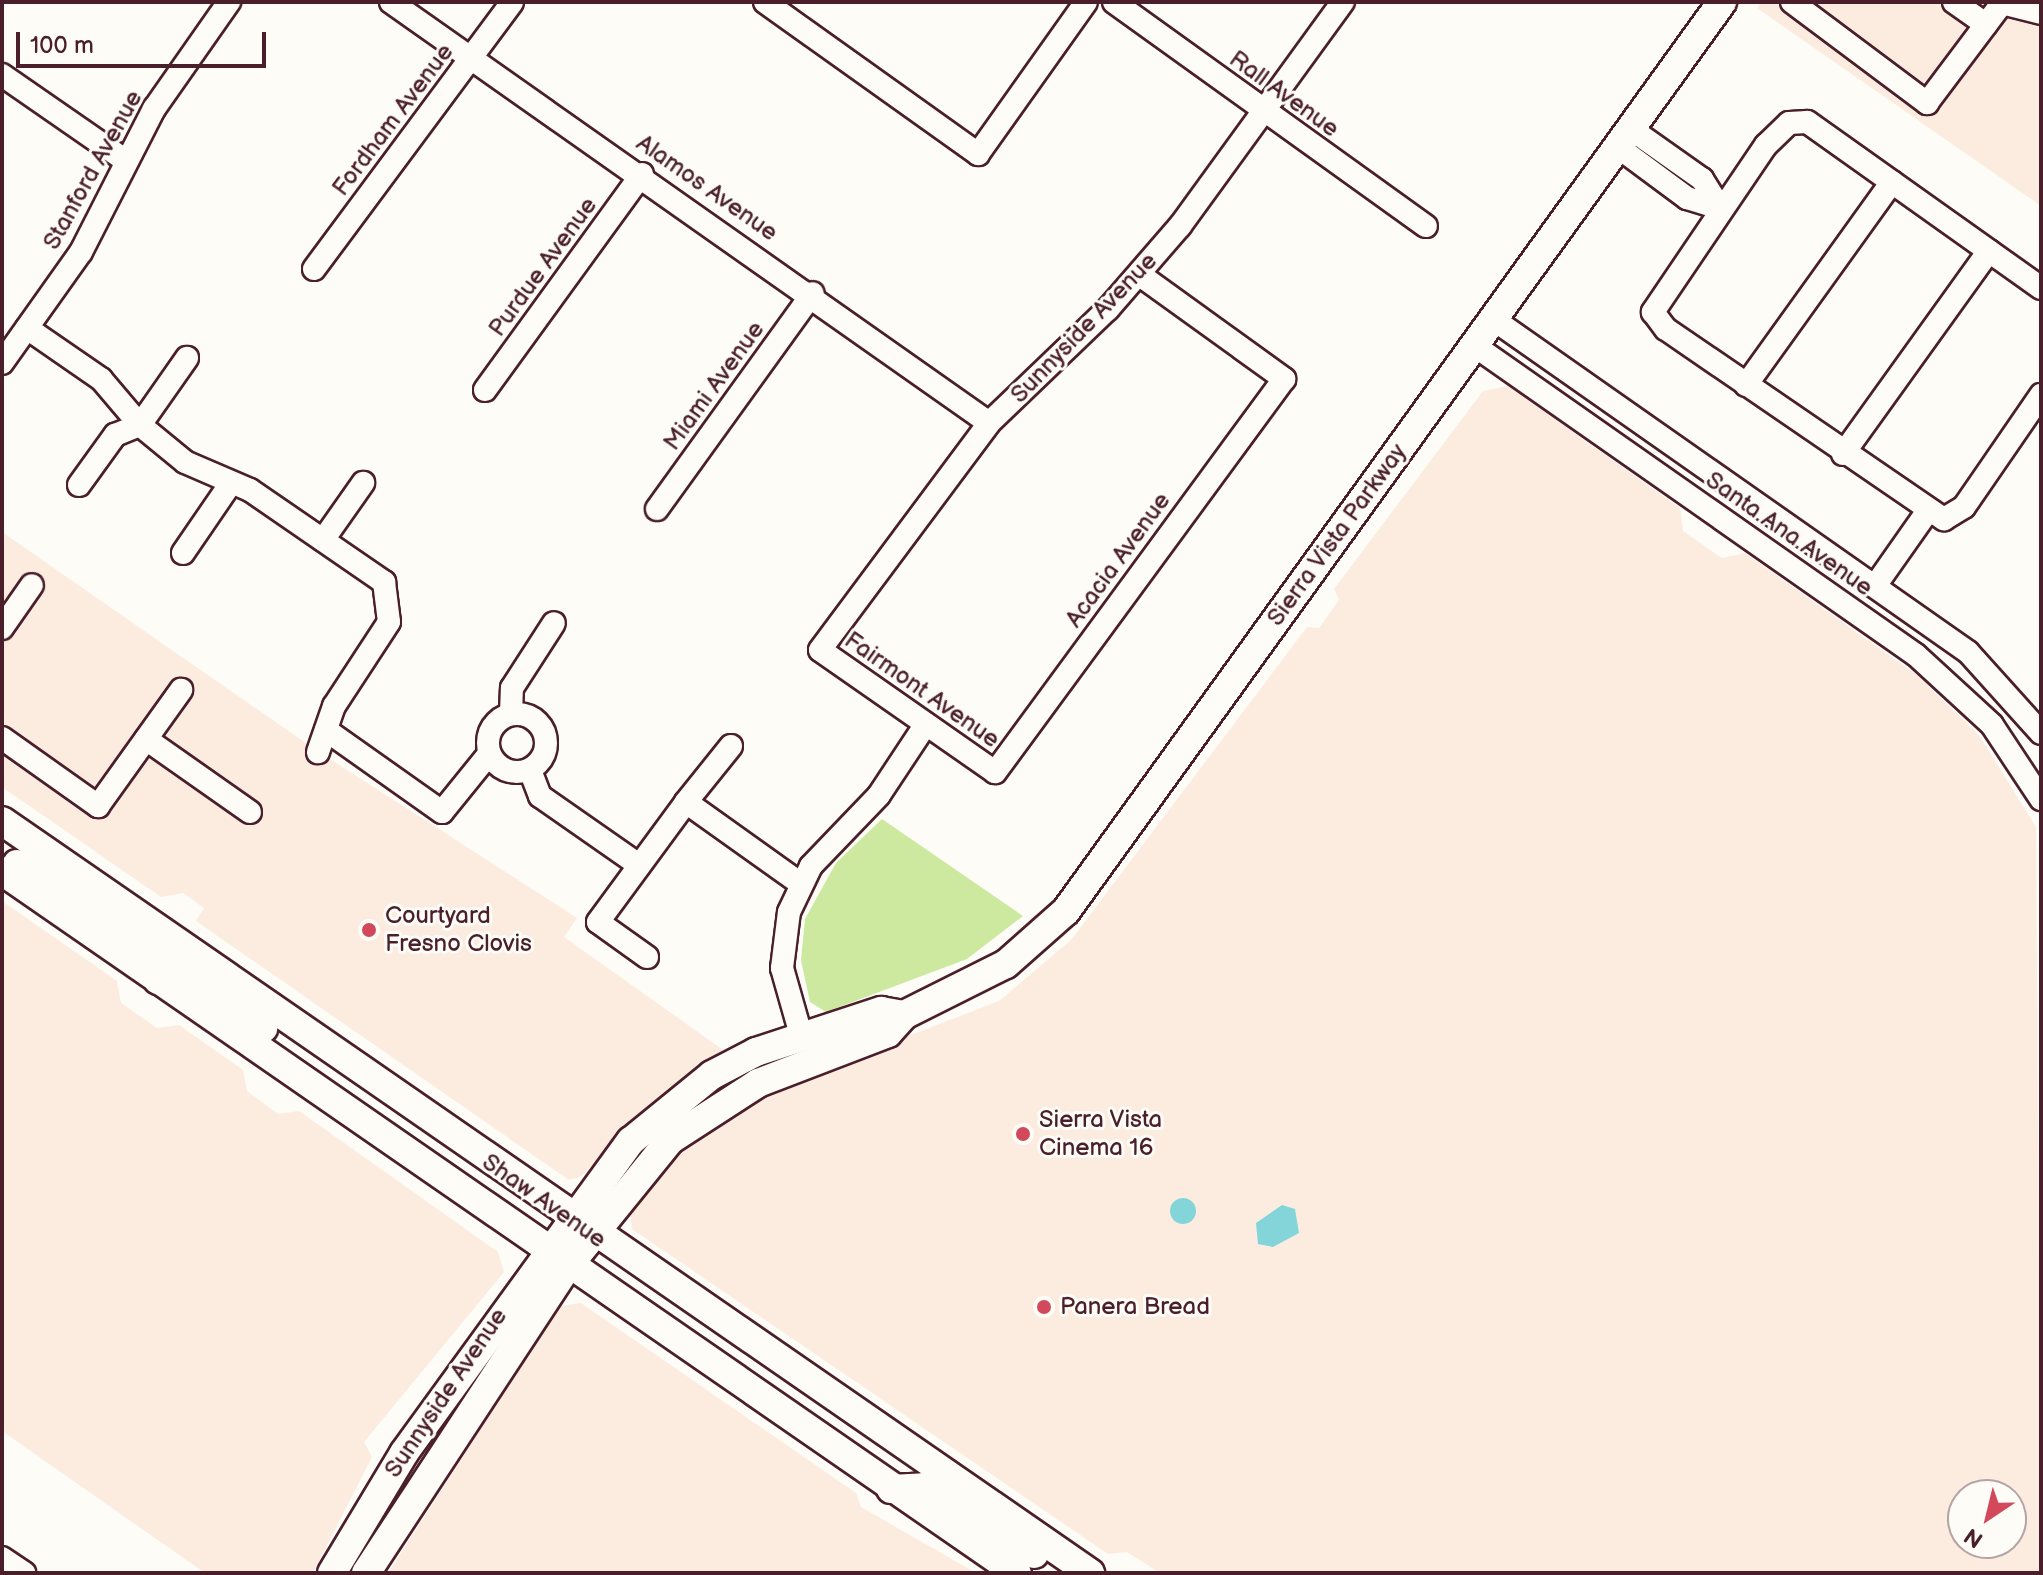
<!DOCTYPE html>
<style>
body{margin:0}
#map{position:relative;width:2043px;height:1575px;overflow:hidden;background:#fdfcf7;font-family:"Balsamiq Sans",sans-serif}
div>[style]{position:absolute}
.built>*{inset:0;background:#fcece0}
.green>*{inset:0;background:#cde9a0}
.water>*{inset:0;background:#84d5da}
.round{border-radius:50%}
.roads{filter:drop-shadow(2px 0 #4a1f2b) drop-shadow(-2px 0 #4a1f2b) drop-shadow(0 2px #4a1f2b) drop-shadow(0 -2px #4a1f2b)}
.minor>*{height:22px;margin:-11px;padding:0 11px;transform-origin:11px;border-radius:11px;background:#fdfcf7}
.minor>.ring{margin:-11px;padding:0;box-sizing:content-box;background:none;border:22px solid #fdfcf7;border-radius:50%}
.major>*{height:28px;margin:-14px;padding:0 14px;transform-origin:14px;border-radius:14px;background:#fdfcf7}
.dots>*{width:22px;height:22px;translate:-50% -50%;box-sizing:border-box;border:4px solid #fdfcf7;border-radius:50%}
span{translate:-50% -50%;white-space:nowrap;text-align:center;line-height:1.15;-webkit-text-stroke:6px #fdfcf7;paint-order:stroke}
.street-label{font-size:24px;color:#4a1f2b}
.poi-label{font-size:24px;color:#4a1f2b}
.left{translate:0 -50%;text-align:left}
.frame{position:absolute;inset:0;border:4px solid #4a1f2b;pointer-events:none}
.north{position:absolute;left:1947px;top:1479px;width:80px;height:80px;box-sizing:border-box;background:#fdfcf7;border:2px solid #b5a4a5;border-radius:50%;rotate:215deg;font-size:22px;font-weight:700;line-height:32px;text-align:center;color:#4a1f2b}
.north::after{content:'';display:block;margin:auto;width:28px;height:36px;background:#d1495b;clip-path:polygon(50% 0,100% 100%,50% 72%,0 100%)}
.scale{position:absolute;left:16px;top:32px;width:250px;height:36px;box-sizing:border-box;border:4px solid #4a1f2b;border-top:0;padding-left:10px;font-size:24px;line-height:28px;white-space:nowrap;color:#4a1f2b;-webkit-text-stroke:6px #fdfcf7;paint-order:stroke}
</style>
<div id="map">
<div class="built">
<div style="clip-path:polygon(1761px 2px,2041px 2px,2041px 206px,1757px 8px)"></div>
<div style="clip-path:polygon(evenodd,1508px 386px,1680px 508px,1683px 531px,1722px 558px,1745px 553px,1917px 675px,1979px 735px,2036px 827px,2041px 1573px,1160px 1573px,1127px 1552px,1108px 1554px,632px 1229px,630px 1209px,643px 1185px,692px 1137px,781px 1085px,999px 1001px,1071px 940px,1307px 627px,1319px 628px,1339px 600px,1334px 589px,1483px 391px,1508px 386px,1963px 1495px,2011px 1495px,2011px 1543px,1963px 1543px,1963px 1495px)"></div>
<div style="clip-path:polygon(2px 532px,313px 748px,577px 918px,564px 937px,726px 1052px,639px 1114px,582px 1176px,569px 1180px,196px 921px,204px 908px,183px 893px,161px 897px,2px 787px)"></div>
<div style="clip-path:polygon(2px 901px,117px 981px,121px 1003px,157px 1028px,179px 1025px,243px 1070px,247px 1091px,278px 1114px,299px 1111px,498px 1252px,504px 1272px,364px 1442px,372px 1457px,313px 1573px,205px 1573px,2px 1431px)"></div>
<div style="clip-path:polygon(581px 1303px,856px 1493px,861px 1507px,976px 1573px,388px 1573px,560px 1306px)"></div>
</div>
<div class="green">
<div style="clip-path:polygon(882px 819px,1023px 916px,967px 959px,826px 1012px,810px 1002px,801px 960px,805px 919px,836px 863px)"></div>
</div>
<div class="water">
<div class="round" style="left:1170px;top:1198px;width:26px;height:26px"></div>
<div style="clip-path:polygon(1282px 1205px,1295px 1209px,1299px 1233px,1273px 1247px,1258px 1244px,1256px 1223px)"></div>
</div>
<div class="roads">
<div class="minor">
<div style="left:391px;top:2px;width:731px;rotate:35.15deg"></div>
<div style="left:765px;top:2px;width:262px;rotate:35.5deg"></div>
<div style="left:978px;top:154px;width:186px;rotate:-54.6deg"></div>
<div style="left:1114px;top:2px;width:384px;rotate:35.7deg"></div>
<div style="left:1792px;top:2px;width:169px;rotate:36.8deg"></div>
<div style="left:1927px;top:103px;width:125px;rotate:-53.1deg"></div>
<div style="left:2002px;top:3px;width:40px;rotate:14.4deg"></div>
<div style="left:1954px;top:2px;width:39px;rotate:35deg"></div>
<div style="left:2px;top:75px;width:151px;rotate:34.7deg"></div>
<div style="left:1631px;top:129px;width:87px;rotate:35.2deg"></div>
<div style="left:1702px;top:179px;width:34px;rotate:58deg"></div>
<div style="left:1618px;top:147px;width:86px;rotate:36.5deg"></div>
<div style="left:1687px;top:198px;width:34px;rotate:17deg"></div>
<div style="left:314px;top:269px;width:332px;rotate:-53.4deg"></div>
<div style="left:1140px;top:275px;width:178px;rotate:35.8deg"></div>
<div style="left:1284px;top:379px;width:488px;rotate:126.3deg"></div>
<div style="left:995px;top:772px;width:213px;rotate:-145.1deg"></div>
<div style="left:820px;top:650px;width:283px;rotate:-53.3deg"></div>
<div style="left:989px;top:423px;width:165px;rotate:-43.8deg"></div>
<div style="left:1108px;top:309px;width:110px;rotate:-49.1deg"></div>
<div style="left:1180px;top:226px;width:277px;rotate:-54deg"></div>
<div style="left:2041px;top:288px;width:287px;rotate:-144.6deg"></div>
<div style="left:1807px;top:122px;width:18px;rotate:177deg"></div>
<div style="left:1789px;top:123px;width:32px;rotate:136deg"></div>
<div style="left:1766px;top:145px;width:202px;rotate:124.1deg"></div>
<div style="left:1653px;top:312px;width:21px;rotate:53deg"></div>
<div style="left:1666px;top:329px;width:337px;rotate:34.4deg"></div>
<div style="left:1944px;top:519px;width:23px;rotate:-31deg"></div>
<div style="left:1964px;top:507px;width:136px;rotate:-55.5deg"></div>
<div style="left:1493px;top:319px;width:580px;rotate:35.03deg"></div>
<div style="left:1968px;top:652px;width:109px;rotate:48deg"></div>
<div style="left:27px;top:328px;width:90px;rotate:34.6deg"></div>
<div style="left:101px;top:379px;width:60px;rotate:49.7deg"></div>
<div style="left:140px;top:425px;width:82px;rotate:-55deg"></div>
<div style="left:1475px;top:346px;width:538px;rotate:35.02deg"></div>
<div style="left:1916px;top:655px;width:103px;rotate:42.6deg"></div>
<div style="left:1992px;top:725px;width:89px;rotate:56.5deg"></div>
<div style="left:2px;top:363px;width:136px;rotate:-54.6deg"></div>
<div style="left:81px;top:252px;width:161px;rotate:-63deg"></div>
<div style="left:154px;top:109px;width:131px;rotate:-55deg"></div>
<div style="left:1746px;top:385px;width:250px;rotate:-54.3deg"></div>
<div style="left:485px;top:390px;width:267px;rotate:-54deg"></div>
<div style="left:1843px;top:454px;width:250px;rotate:-54.3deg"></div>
<div style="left:79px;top:485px;width:62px;rotate:-54.2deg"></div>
<div style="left:115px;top:435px;width:27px;rotate:-22deg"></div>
<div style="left:140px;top:425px;width:58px;rotate:39.4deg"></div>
<div style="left:185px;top:462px;width:71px;rotate:23.3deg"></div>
<div style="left:250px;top:490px;width:163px;rotate:34.5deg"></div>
<div style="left:384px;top:582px;width:40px;rotate:82.9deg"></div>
<div style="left:389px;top:622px;width:100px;rotate:123.2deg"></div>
<div style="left:334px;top:706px;width:49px;rotate:109.2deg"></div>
<div style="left:657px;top:509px;width:266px;rotate:-54.2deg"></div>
<div style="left:323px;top:540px;width:70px;rotate:-54.9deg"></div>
<div style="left:183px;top:553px;width:85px;rotate:-55.6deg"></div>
<div style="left:1875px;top:586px;width:90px;rotate:-54.9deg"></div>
<div style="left:2px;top:628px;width:52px;rotate:-55.1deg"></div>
<div class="ring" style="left:488px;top:714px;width:36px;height:36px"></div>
<div style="left:511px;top:714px;width:26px;rotate:-88deg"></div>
<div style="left:512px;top:688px;width:77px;rotate:-57.1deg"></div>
<div style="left:326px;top:730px;width:142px;rotate:35.3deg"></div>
<div style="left:442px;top:812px;width:75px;rotate:-51deg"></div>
<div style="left:2px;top:738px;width:118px;rotate:35.3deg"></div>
<div style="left:98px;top:806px;width:143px;rotate:-54.4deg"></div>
<div style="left:146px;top:739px;width:127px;rotate:35.1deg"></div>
<div style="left:731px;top:746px;width:72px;rotate:128.8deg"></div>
<div style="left:686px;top:802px;width:141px;rotate:35.5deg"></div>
<div style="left:530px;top:770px;width:28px;rotate:69deg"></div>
<div style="left:540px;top:796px;width:121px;rotate:34.9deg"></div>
<div style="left:647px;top:957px;width:60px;rotate:-144.5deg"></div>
<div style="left:598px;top:922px;width:149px;rotate:-53.7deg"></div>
<div style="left:801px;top:1035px;width:70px;rotate:-105.8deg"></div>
<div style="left:782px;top:968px;width:56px;rotate:-82.9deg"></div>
<div style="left:789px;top:912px;width:51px;rotate:-64.4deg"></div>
<div style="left:811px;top:866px;width:98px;rotate:-46.2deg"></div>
<div style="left:879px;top:795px;width:85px;rotate:-56.5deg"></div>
<div style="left:2px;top:1558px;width:27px;rotate:34deg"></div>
</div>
<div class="major">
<div style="left:2px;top:821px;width:1323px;rotate:34.65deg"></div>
<div style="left:17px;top:864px;width:171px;rotate:33deg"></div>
<div style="left:160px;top:957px;width:33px;rotate:-3deg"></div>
<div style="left:2px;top:871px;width:1234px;rotate:34.67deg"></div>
<div style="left:158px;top:980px;width:29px;rotate:-10deg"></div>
<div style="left:187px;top:975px;width:93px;rotate:34.9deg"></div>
<div style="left:891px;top:1489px;width:33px;rotate:-3deg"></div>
<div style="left:924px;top:1487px;width:129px;rotate:31.3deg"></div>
<div style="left:332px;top:1573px;width:140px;rotate:-59deg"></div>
<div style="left:404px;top:1453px;width:386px;rotate:-54deg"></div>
<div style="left:631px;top:1141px;width:104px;rotate:-39.2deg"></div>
<div style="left:712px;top:1075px;width:50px;rotate:-27.6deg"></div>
<div style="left:756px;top:1052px;width:132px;rotate:-18.2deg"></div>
<div style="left:881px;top:1011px;width:23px;rotate:10deg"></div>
<div style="left:366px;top:1573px;width:367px;rotate:-56.7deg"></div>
<div style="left:568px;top:1266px;width:162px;rotate:-51deg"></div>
<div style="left:670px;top:1140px;width:105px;rotate:-32.9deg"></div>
<div style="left:758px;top:1083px;width:139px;rotate:-21deg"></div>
<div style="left:888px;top:1033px;width:24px;rotate:-48deg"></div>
<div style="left:904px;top:1015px;width:114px;rotate:-26.6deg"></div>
<div style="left:1006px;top:964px;width:80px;rotate:-41.5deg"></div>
<div style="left:1066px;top:911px;width:1121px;rotate:-54.18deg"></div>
</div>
</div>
<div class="dots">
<div style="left:369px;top:930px;background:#d1495b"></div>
<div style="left:1023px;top:1134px;background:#d1495b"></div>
<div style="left:1044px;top:1307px;background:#d1495b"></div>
</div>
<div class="street-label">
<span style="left:1284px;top:94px;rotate:36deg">Rall Avenue</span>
<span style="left:393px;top:120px;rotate:-53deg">Fordham Avenue</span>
<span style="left:93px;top:170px;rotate:-61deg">Stanford Avenue</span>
<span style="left:707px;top:188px;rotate:35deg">Alamos Avenue</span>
<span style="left:543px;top:267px;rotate:-54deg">Purdue Avenue</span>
<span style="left:1084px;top:328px;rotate:-46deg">Sunnyside Avenue</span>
<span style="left:714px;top:386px;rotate:-54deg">Miami Avenue</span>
<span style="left:1789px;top:534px;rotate:35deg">Santa Ana Avenue</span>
<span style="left:1337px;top:535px;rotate:-54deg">Sierra Vista Parkway</span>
<span style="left:1118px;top:560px;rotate:-54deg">Acacia Avenue</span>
<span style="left:922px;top:690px;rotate:35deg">Fairmont Avenue</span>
<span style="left:544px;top:1201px;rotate:35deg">Shaw Avenue</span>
<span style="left:446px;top:1393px;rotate:-56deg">Sunnyside Avenue</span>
</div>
<div class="poi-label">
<span class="left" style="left:385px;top:930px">Courtyard<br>Fresno Clovis</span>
<span class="left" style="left:1039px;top:1134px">Sierra Vista<br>Cinema 16</span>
<span class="left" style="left:1060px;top:1307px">Panera Bread</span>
</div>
<div class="frame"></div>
<div class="north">N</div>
<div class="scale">100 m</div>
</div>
